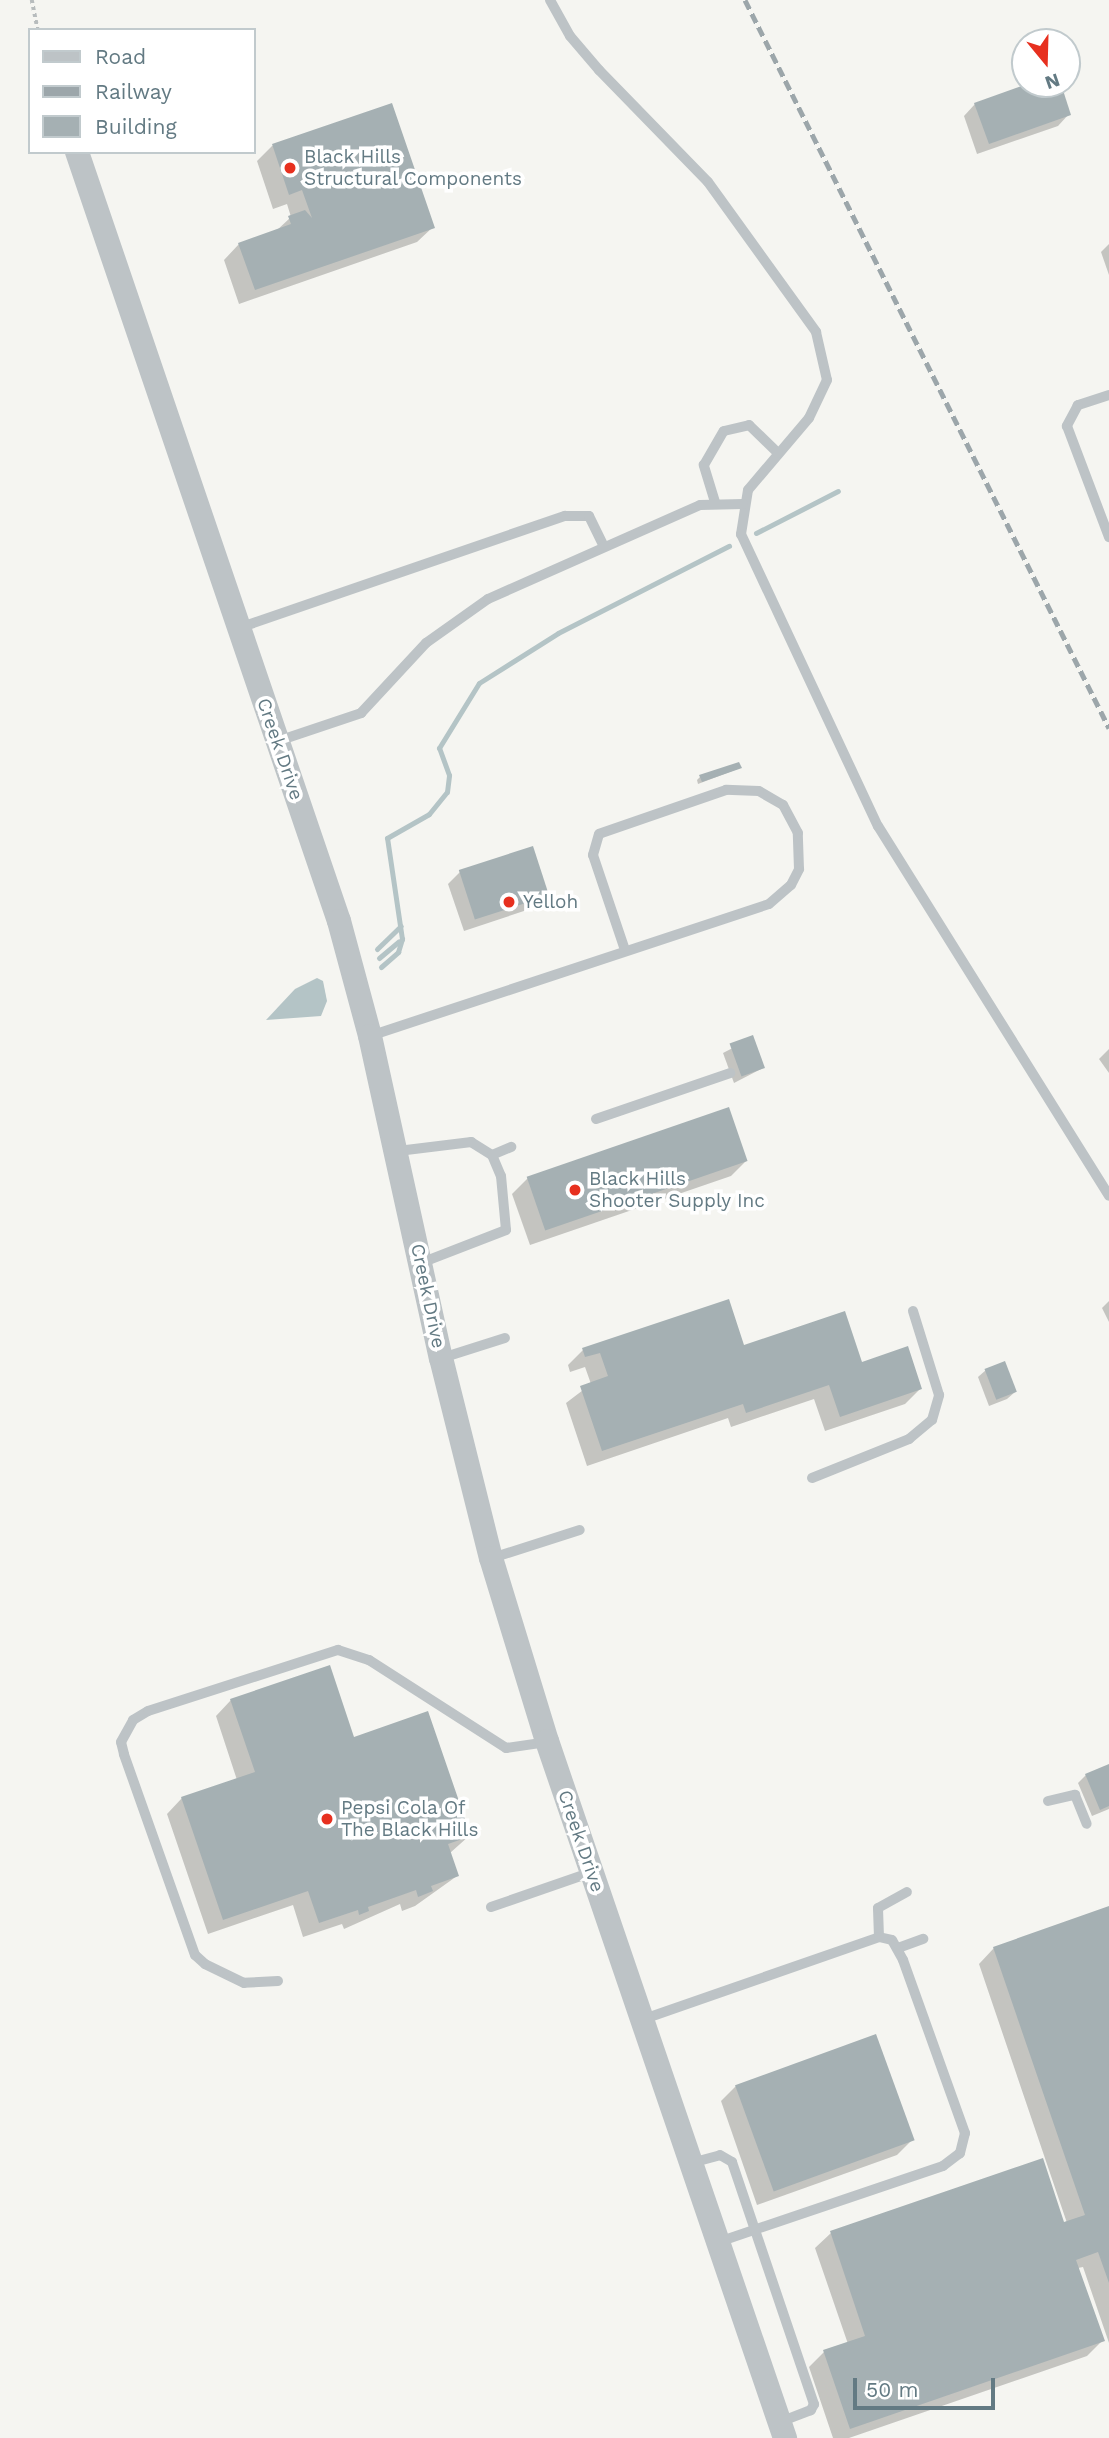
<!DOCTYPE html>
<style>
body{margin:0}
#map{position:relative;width:1109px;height:2438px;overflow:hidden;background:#f5f5f1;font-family:"Work Sans",sans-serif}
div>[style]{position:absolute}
.water>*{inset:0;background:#b4c4c6}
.shadow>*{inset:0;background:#0003}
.stream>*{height:5px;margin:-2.5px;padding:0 2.5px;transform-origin:2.5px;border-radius:2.5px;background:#b4c4c6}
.building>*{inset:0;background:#a5b0b3;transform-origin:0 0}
.path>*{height:3.5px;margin-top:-1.75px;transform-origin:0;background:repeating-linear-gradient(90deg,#b7bcbd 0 3.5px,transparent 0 7px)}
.service>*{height:10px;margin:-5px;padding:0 5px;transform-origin:5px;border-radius:5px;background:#bdc3c6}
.tertiary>*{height:24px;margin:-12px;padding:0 12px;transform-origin:12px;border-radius:12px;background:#bdc3c6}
.rail>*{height:5px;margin-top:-2.5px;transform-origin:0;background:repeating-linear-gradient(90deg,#9ca6aa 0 10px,transparent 0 15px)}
.dots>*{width:19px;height:19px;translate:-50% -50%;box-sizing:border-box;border:4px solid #fff;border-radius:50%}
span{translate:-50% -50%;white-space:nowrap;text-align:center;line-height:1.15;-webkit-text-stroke:7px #fff;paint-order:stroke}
.poi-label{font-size:19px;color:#637a83}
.left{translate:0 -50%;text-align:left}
.street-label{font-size:19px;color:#637a83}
.legend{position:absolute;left:28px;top:28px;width:228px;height:126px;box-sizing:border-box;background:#fff;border:2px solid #c1cacd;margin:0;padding:9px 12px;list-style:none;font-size:21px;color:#637a83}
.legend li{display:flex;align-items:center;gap:14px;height:35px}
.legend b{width:35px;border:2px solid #c1cacd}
.north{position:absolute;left:1011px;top:28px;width:70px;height:70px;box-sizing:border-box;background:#fff;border:2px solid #c1cacd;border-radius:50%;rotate:161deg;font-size:19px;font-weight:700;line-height:28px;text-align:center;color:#637a83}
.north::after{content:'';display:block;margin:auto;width:24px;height:32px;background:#e7301f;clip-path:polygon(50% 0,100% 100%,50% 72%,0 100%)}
.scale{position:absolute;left:853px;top:2378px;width:142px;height:32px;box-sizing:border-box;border:4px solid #637a83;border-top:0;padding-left:9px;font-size:21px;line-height:24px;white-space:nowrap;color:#637a83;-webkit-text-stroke:5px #fff;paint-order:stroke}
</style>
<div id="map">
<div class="water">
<div style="clip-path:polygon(317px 978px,323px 981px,327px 1001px,321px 1016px,266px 1020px,295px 989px)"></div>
</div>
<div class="shadow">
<div style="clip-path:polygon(1032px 84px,1059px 84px,1069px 114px,1058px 126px,977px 154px,964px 116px,975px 104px)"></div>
<div style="clip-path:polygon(391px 105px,433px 227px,417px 242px,239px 304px,224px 260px,239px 244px,275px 232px,291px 217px,287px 204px,273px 209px,257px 161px,272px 146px)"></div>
<div style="clip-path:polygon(1109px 244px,1109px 275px,1101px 252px)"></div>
<div style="clip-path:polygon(740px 768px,698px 784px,697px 780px,700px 777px)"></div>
<div style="clip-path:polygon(460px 872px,547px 895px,536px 907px,464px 931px,448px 884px)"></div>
<div style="clip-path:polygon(752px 1038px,763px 1068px,734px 1083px,723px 1053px)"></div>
<div style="clip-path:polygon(1109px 1049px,1109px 1073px,1099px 1059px)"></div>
<div style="clip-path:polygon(746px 1161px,731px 1176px,530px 1245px,512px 1194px,528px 1178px)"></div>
<div style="clip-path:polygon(1109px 1301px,1109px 1322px,1102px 1308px)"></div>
<div style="clip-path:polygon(743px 1347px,861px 1364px,920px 1389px,905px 1404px,825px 1431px,814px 1399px,731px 1427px,728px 1418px,587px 1466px,566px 1403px,591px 1384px,585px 1367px,570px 1372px,568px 1365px,583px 1350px)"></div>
<div style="clip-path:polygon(986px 1370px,1015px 1392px,1007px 1399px,989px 1406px,978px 1377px)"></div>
<div style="clip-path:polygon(231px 1700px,353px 1739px,469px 1836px,450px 1853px,457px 1876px,415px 1906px,402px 1911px,400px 1904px,344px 1929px,342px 1924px,303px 1937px,293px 1905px,208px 1934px,167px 1814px,182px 1798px,237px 1780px,216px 1716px)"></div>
<div style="clip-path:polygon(1109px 1768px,1109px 1809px,1092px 1816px,1078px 1783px,1086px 1775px)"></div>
<div style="clip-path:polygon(1109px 1908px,1109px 2343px,1083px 2267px,1078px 2268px,1103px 2340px,1087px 2356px,849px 2438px,833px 2438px,809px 2367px,824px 2352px,848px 2344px,815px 2248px,831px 2233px,1067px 2223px,979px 1964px,994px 1948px)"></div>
<div style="clip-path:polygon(736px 2086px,912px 2140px,897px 2155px,757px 2205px,721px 2101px)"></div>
</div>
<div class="stream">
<div style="left:756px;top:533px;width:92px;rotate:-27.1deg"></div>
<div style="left:377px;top:949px;width:33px;rotate:-44deg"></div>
<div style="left:379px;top:958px;width:26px;rotate:-40deg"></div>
<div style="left:381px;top:967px;width:23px;rotate:-41deg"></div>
<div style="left:398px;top:952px;width:14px;rotate:-73deg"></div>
<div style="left:402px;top:939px;width:102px;rotate:-98.4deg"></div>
<div style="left:387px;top:838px;width:48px;rotate:-29.7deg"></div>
<div style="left:429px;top:814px;width:28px;rotate:-51deg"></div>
<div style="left:447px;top:792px;width:17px;rotate:-83deg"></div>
<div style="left:449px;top:775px;width:29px;rotate:-110deg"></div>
<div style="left:439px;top:748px;width:76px;rotate:-58.4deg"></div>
<div style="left:479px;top:683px;width:93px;rotate:-32.3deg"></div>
<div style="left:558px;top:633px;width:192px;rotate:-27deg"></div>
</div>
<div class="building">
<div style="clip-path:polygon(1027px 84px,1061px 84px,1071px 115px,989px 144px,974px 103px)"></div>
<div style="clip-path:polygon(392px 103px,435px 228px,255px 290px,238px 243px,291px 224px,288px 216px,305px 210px,312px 218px,302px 190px,289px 195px,272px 144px)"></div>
<div style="clip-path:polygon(739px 762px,742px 768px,702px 782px,699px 775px)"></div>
<div style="left:533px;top:846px;width:52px;height:78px;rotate:72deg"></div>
<div style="left:753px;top:1035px;width:35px;height:25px;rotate:70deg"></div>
<div style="left:729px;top:1107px;width:57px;height:214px;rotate:71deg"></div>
<div style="clip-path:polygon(729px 1299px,744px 1345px,845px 1311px,862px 1362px,908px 1346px,922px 1389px,840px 1417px,829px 1385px,746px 1413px,743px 1404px,602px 1451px,580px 1386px,608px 1376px,600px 1353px,585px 1357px,582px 1348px)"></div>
<div style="left:1005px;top:1361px;width:33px;height:22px;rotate:69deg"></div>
<div style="clip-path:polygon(330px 1665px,354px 1737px,428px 1711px,471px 1836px,448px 1844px,459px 1876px,431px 1886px,433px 1891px,418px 1897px,416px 1890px,368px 1907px,369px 1911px,359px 1915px,358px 1910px,319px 1923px,308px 1891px,223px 1920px,181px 1797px,255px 1772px,230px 1699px)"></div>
<div style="clip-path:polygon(1109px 1764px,1109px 1806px,1100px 1810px,1085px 1774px)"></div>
<div style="clip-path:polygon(1109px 1906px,1109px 2283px,1098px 2252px,1076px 2260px,1105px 2341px,850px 2429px,823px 2350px,865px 2336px,830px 2231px,1043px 2158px,1064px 2222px,1085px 2215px,993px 1947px)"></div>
<div style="left:876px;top:2034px;width:113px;height:150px;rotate:70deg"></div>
</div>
<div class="path">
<div style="left:32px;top:0;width:31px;rotate:79deg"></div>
</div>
<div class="service">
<div style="left:550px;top:0;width:41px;rotate:60.9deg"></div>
<div style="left:570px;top:36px;width:45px;rotate:49.5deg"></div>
<div style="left:599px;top:70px;width:156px;rotate:45.8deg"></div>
<div style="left:708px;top:182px;width:185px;rotate:54.2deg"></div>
<div style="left:816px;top:332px;width:49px;rotate:77.1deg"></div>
<div style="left:827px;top:380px;width:42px;rotate:115.3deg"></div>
<div style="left:809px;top:418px;width:94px;rotate:130.3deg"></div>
<div style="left:748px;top:490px;width:45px;rotate:99deg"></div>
<div style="left:741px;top:534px;width:323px;rotate:64.9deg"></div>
<div style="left:878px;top:826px;width:436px;rotate:58deg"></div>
<div style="left:1109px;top:395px;width:33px;rotate:162deg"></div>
<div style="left:1078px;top:405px;width:24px;rotate:118deg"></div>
<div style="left:1067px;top:426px;width:119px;rotate:69.3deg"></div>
<div style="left:715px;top:502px;width:39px;rotate:-107deg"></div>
<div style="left:704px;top:465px;width:39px;rotate:-60deg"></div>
<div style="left:724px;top:431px;width:26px;rotate:-13deg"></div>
<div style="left:749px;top:425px;width:40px;rotate:44deg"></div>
<div style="left:239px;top:628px;width:345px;rotate:-19deg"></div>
<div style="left:565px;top:516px;width:24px"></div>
<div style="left:589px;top:516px;width:34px;rotate:64deg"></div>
<div style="left:278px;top:741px;width:88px;rotate:-18.6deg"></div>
<div style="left:361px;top:713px;width:96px;rotate:-47.1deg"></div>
<div style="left:426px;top:643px;width:76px;rotate:-35.4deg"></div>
<div style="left:488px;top:599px;width:232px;rotate:-23.9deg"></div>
<div style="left:700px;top:505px;width:43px;rotate:-1.3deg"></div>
<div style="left:370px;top:1036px;width:420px;rotate:-18.3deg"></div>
<div style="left:769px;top:904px;width:29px;rotate:-41deg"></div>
<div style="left:791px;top:885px;width:18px;rotate:-63deg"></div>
<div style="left:799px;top:869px;width:36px;rotate:-92deg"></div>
<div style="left:798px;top:833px;width:32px;rotate:-118deg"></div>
<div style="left:783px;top:805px;width:28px;rotate:-150deg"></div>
<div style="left:759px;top:791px;width:33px;rotate:-178deg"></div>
<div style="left:726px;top:790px;width:134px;rotate:160.9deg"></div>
<div style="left:599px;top:834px;width:22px;rotate:106deg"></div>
<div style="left:593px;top:855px;width:100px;rotate:71.4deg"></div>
<div style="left:596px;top:1119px;width:142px;rotate:-18.9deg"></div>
<div style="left:398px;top:1151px;width:74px;rotate:-7deg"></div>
<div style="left:471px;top:1142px;width:25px;rotate:32deg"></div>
<div style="left:492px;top:1155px;width:23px;rotate:67deg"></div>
<div style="left:501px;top:1176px;width:54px;rotate:84.7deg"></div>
<div style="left:506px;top:1230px;width:91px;rotate:158.8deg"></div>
<div style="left:492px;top:1155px;width:21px;rotate:-23deg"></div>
<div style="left:442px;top:1358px;width:66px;rotate:-17.6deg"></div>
<div style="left:812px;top:1478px;width:105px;rotate:-21.9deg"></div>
<div style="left:909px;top:1439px;width:30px;rotate:-40deg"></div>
<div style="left:932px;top:1420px;width:26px;rotate:-74deg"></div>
<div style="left:939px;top:1395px;width:88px;rotate:-107.2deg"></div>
<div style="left:492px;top:1558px;width:92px;rotate:-17.7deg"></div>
<div style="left:1048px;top:1801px;width:28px;rotate:-13deg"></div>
<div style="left:1075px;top:1795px;width:31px;rotate:68deg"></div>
<div style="left:491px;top:1907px;width:107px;rotate:-19.1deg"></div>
<div style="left:879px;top:1937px;width:29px;rotate:-92deg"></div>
<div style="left:878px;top:1908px;width:33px;rotate:-29deg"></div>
<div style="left:898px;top:1948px;width:27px;rotate:-20deg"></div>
<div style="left:278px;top:1981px;width:34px;rotate:177deg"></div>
<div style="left:244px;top:1983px;width:43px;rotate:-154deg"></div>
<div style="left:205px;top:1964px;width:13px;rotate:-138deg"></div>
<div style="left:195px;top:1955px;width:213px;rotate:-109.5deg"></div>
<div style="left:124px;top:1754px;width:12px;rotate:-104deg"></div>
<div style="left:121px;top:1742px;width:25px;rotate:-61deg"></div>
<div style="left:133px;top:1720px;width:17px;rotate:-31deg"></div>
<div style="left:148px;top:1711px;width:200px;rotate:-17.8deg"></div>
<div style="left:338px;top:1650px;width:33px;rotate:18deg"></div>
<div style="left:369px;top:1660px;width:163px;rotate:32.7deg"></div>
<div style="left:506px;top:1748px;width:41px;rotate:-8.3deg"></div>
<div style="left:644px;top:2019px;width:249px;rotate:-19.2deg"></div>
<div style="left:879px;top:1937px;width:13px;rotate:13deg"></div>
<div style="left:892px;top:1940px;width:23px;rotate:61deg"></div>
<div style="left:903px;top:1960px;width:184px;rotate:70.3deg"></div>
<div style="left:965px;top:2133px;width:21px;rotate:104deg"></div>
<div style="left:960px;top:2153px;width:21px;rotate:143deg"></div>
<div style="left:943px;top:2166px;width:237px;rotate:161.3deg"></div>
<div style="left:691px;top:2163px;width:30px;rotate:-15deg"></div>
<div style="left:720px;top:2155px;width:14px;rotate:30deg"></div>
<div style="left:732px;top:2162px;width:256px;rotate:71.3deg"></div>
<div style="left:814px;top:2404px;width:7px;rotate:117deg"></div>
<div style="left:811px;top:2410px;width:33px;rotate:159deg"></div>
</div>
<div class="tertiary">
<div style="left:77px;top:152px;width:812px;rotate:71.19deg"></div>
<div style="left:339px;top:921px;width:119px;rotate:74.9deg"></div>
<div style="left:370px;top:1036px;width:330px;rotate:77.6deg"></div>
<div style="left:441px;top:1358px;width:206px;rotate:76deg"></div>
<div style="left:491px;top:1558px;width:191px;rotate:73deg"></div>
<div style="left:547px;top:1741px;width:737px;rotate:71.15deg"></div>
</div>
<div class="rail">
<div style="left:745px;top:0;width:814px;rotate:63.43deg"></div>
</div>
<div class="dots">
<div style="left:290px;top:168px;background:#e7301f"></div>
<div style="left:509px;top:902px;background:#e7301f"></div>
<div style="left:575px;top:1190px;background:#e7301f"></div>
<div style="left:327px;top:1819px;background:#e7301f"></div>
</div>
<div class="poi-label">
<span class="left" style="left:304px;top:168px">Black Hills<br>Structural Components</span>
<span class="left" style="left:523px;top:902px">Yelloh</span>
<span class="left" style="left:589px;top:1190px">Black Hills<br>Shooter Supply Inc</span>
<span class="left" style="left:341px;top:1819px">Pepsi Cola Of<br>The Black Hills</span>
</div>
<div class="street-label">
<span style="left:280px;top:749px;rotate:71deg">Creek Drive</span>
<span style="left:428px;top:1296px;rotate:78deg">Creek Drive</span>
<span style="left:581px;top:1841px;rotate:71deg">Creek Drive</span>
</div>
<ul class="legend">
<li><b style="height:9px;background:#bdc3c6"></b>Road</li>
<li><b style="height:9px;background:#9ca6aa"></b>Railway</li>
<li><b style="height:19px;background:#a5b0b3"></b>Building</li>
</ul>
<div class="north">N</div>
<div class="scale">50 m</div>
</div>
